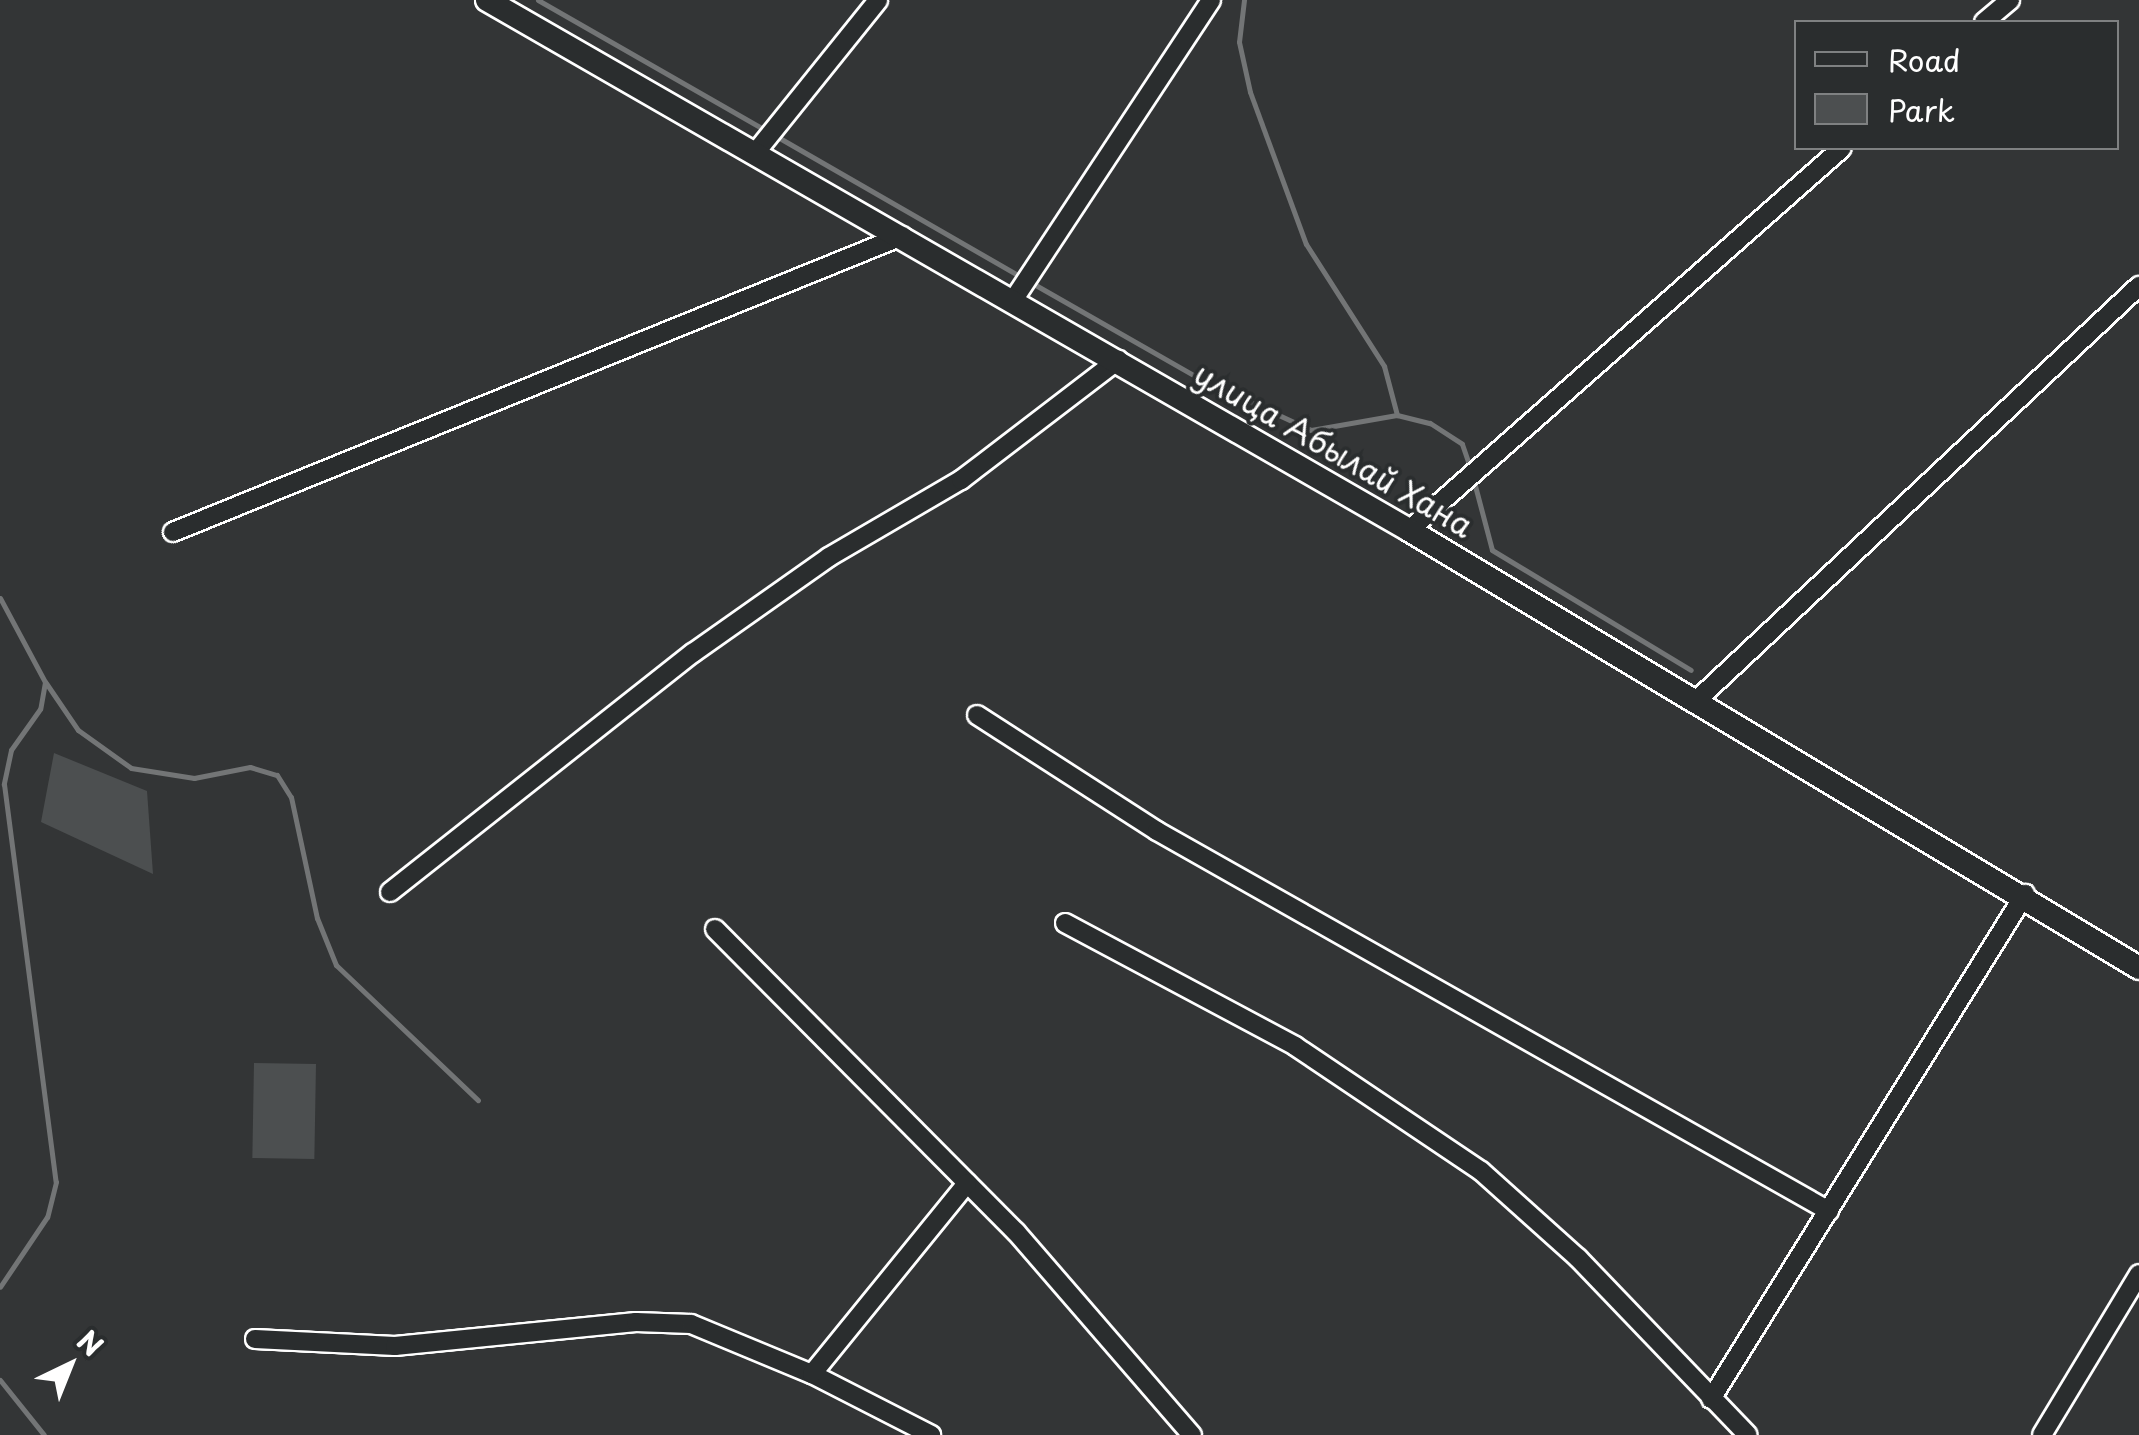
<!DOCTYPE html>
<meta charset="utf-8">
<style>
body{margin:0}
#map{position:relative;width:2139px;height:1435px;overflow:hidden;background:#333536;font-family:"Playpen Sans",sans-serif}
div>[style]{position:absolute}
.green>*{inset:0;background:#4c4f50;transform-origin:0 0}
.stream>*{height:5px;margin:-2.5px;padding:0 2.5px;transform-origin:2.5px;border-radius:2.5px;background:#737576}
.roads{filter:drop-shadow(2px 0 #fff) drop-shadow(-2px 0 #fff) drop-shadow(0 2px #fff) drop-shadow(0 -2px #fff)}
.minor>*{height:18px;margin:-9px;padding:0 9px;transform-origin:9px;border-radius:9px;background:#2a2d2e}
.major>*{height:22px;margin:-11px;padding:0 11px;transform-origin:11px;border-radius:11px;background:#2a2d2e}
span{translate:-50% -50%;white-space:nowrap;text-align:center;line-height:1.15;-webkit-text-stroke:8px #2a2d2e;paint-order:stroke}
.street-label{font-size:32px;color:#fff}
.legend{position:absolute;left:1794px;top:20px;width:325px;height:130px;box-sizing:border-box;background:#2a2d2e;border:2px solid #7f8182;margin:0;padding:12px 18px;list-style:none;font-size:30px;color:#fff}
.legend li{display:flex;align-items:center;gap:20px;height:50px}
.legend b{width:50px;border:2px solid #7f8182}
.north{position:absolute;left:20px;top:1315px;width:100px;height:100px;-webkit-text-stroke:8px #2a2d2e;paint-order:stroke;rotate:43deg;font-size:28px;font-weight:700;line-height:40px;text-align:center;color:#fff}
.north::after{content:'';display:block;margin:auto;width:35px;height:45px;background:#fff;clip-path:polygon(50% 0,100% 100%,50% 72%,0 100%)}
</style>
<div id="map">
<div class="green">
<div style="clip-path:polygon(54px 753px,147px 791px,153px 874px,41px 822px)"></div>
<div style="left:254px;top:1063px;width:62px;height:95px;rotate:1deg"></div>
</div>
<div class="stream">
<div style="left:538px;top:0;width:264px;rotate:29.8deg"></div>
<div style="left:1244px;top:0;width:42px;rotate:96.8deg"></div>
<div style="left:1239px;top:42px;width:51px;rotate:77.6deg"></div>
<div style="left:1250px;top:92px;width:162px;rotate:69.8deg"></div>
<div style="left:1306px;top:244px;width:145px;rotate:57.4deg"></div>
<div style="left:1384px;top:366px;width:51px;rotate:75.1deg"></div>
<div style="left:776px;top:136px;width:285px;rotate:29.9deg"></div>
<div style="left:1032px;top:283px;width:188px;rotate:29.7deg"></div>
<div style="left:1195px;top:376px;width:128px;rotate:25deg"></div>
<div style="left:1311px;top:430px;width:87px;rotate:-9.9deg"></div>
<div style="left:1397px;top:415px;width:34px;rotate:14deg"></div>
<div style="left:1430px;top:423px;width:38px;rotate:33deg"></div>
<div style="left:1462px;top:444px;width:24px;rotate:71deg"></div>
<div style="left:1473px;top:478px;width:74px;rotate:75.2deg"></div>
<div style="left:1492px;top:550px;width:232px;rotate:31.1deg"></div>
<div style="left:0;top:598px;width:95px;rotate:61.8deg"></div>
<div style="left:45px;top:682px;width:27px;rotate:100deg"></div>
<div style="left:40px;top:709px;width:50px;rotate:125.3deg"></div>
<div style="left:11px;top:750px;width:35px;rotate:102deg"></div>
<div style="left:4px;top:784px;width:401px;rotate:82.6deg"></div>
<div style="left:56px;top:1182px;width:36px;rotate:104deg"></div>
<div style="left:47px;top:1217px;width:84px;rotate:123.9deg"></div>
<div style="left:46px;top:683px;width:57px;rotate:55.8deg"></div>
<div style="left:78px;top:730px;width:65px;rotate:35.6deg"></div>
<div style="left:131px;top:768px;width:64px;rotate:9deg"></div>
<div style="left:194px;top:778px;width:57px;rotate:-11.1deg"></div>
<div style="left:250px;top:767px;width:28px;rotate:17deg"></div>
<div style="left:277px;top:775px;width:26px;rotate:58deg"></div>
<div style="left:291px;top:797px;width:124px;rotate:77.9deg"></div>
<div style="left:317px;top:918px;width:51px;rotate:68deg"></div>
<div style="left:336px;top:965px;width:196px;rotate:43.6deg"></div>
<div style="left:0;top:1380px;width:70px;rotate:51.3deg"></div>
</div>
<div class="roads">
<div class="minor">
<div style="left:1984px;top:22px;width:34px;rotate:-40deg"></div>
<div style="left:756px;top:152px;width:195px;rotate:-51.2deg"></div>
<div style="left:1014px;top:299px;width:358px;rotate:-56.6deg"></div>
<div style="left:1409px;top:530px;width:577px;rotate:-41.42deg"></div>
<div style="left:173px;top:532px;width:787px;rotate:-22.1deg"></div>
<div style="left:1697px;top:700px;width:606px;rotate:-43.13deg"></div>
<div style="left:977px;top:715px;width:214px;rotate:32.8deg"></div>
<div style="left:1157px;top:831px;width:772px;rotate:29.49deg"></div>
<div style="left:390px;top:892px;width:386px;rotate:-38.3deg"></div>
<div style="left:693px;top:653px;width:166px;rotate:-35.2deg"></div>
<div style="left:829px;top:557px;width:153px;rotate:-30.3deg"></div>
<div style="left:961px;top:480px;width:198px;rotate:-37.4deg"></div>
<div style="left:1065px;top:923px;width:261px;rotate:28.1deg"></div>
<div style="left:1295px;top:1046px;width:224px;rotate:33.9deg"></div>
<div style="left:1481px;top:1171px;width:130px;rotate:41.9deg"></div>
<div style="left:1578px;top:1258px;width:245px;rotate:46.2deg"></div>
<div style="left:715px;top:929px;width:427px;rotate:45.2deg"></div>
<div style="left:1016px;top:1232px;width:269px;rotate:49.1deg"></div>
<div style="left:255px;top:1339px;width:140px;rotate:2.9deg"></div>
<div style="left:395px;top:1346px;width:242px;rotate:-5.7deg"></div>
<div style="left:636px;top:1322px;width:55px;rotate:2.1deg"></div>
<div style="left:691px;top:1324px;width:131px;rotate:22.5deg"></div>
<div style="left:812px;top:1374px;width:134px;rotate:27.1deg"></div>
<div style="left:812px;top:1374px;width:246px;rotate:-50.9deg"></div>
<div style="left:1711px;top:1399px;width:595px;rotate:-58.13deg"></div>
<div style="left:2042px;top:1435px;width:188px;rotate:-58.9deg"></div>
</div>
<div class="major">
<div style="left:487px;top:0;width:1063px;rotate:29.89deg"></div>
<div style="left:1409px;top:530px;width:851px;rotate:30.96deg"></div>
</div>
</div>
<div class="street-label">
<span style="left:1334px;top:449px;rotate:30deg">улица Абылай Хана</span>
</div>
<ul class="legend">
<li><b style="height:12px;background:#2a2d2e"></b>Road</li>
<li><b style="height:28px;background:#4c4f50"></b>Park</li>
</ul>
<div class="north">N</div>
</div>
